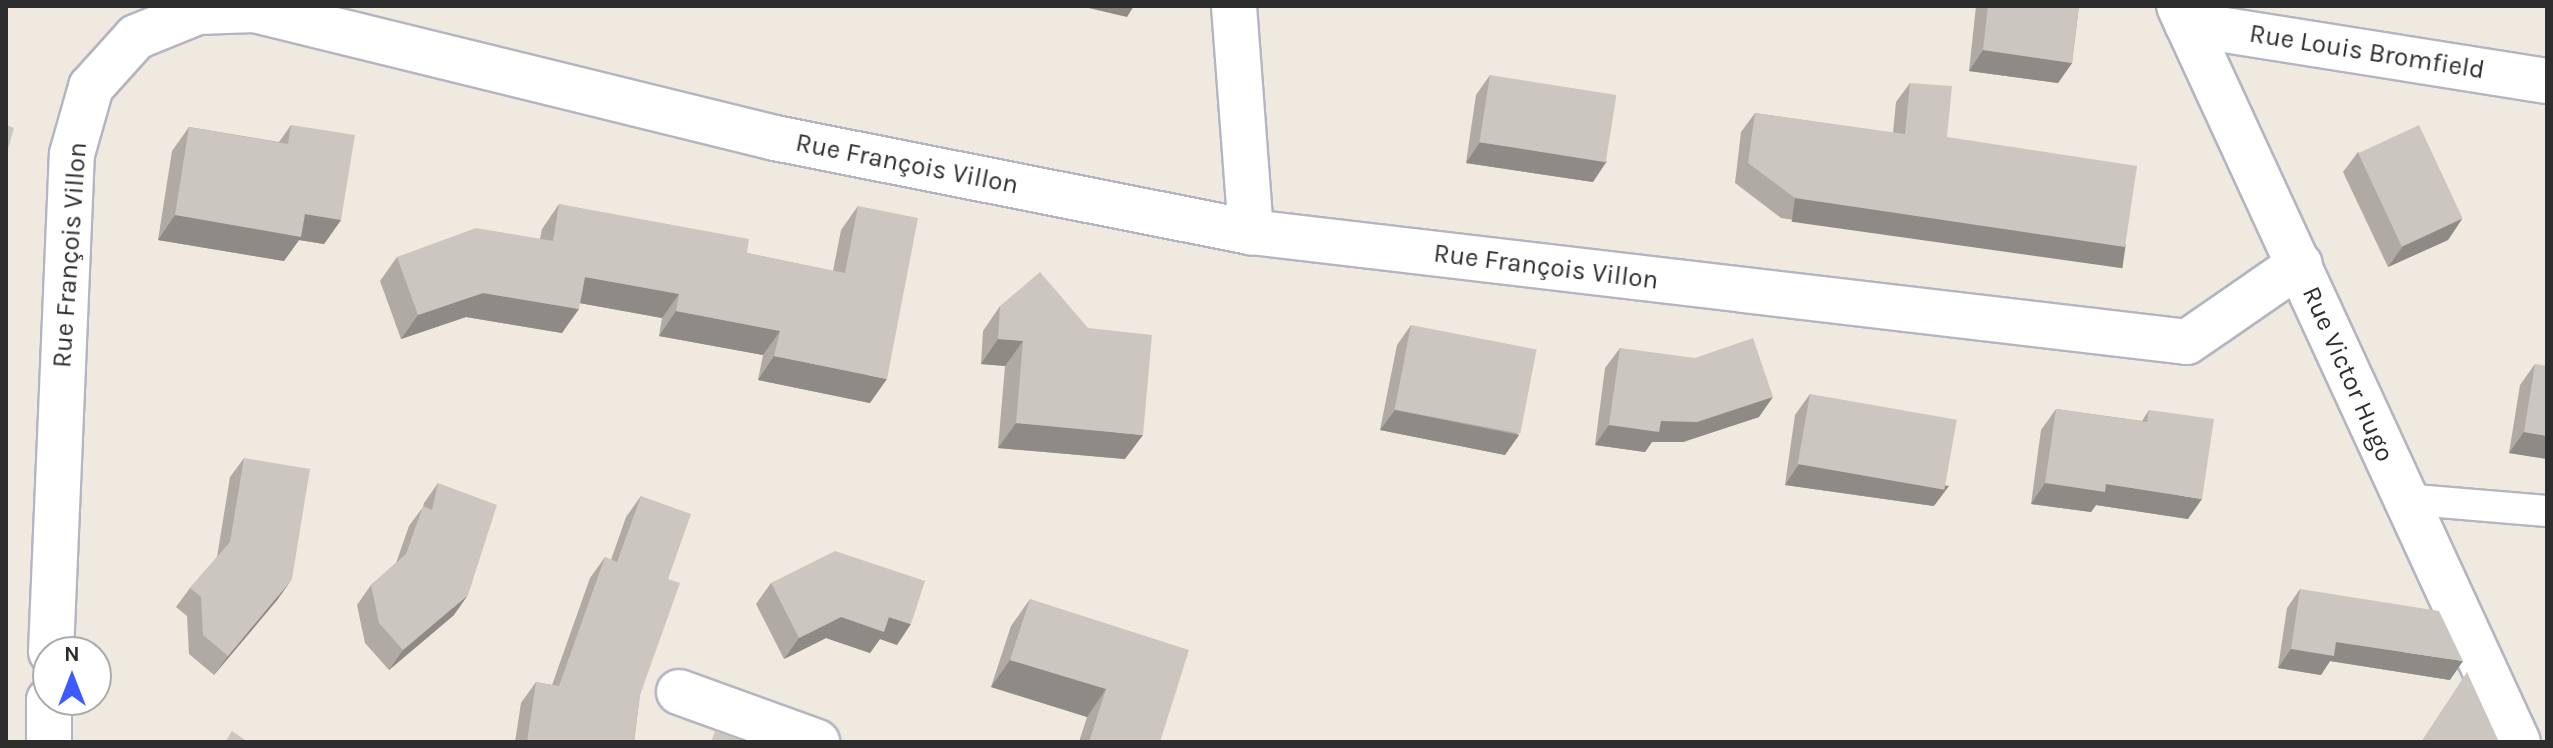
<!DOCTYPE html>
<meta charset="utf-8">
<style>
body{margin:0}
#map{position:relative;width:2553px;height:748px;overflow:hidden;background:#f0e9df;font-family:Karla,sans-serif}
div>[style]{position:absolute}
.roads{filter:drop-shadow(2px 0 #b3b5c2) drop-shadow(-2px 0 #b3b5c2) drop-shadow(0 2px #b3b5c2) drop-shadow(0 -2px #b3b5c2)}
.service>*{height:30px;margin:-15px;padding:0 15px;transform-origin:15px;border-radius:15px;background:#fff}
.minor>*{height:44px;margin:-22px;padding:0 22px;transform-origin:22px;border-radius:22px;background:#fff}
.wall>*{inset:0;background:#afaaa4}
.shaded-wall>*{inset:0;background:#8e8b86;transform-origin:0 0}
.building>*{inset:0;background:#cbc6bf;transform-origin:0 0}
span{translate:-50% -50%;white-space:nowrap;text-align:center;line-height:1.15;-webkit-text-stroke:6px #fff;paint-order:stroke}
.street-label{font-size:26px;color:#2d2d2d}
.frame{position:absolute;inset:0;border:8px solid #2d2d2d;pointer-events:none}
.north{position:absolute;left:32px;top:636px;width:80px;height:80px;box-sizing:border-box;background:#fff;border:2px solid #ababab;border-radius:50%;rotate:0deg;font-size:22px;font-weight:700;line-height:32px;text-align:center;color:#2d2d2d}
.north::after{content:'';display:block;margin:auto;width:28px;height:36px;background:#3d5aff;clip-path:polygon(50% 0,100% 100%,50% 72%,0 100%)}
</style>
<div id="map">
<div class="roads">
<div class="service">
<div style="left:2403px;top:499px;width:144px;rotate:4.8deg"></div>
</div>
<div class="minor">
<div style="left:1234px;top:6px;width:227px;rotate:85.7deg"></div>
<div style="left:2179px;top:6px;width:810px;rotate:65.27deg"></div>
<div style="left:2187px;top:24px;width:364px;rotate:9deg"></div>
<div style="left:51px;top:652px;width:498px;rotate:-87.6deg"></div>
<div style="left:72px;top:154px;width:70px;rotate:-74.2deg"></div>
<div style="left:91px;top:87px;width:67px;rotate:-48deg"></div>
<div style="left:136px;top:37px;width:67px;rotate:-22deg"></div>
<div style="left:198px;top:12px;width:56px;rotate:-2deg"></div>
<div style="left:254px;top:10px;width:536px;rotate:13.8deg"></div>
<div style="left:775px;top:138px;width:485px;rotate:11.2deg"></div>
<div style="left:1251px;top:232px;width:942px;rotate:6.7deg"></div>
<div style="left:2187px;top:342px;width:137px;rotate:-34.6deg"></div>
<div style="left:679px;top:692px;width:147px;rotate:19.9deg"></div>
<div style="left:49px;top:742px;width:42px;rotate:-90deg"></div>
</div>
</div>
<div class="wall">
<div style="clip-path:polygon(1976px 6px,2079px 6px,2072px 63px,2058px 83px,1969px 71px)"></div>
<div style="clip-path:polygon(1490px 75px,1593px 182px,1466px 163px,1476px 95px)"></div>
<div style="clip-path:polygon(1910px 83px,1947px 137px,2111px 266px,1781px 218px,1735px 183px,1741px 132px,1755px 113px,1893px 133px,1896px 102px)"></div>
<div style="clip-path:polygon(291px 125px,341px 220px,324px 244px,299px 240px,284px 261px,158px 240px,172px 151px,189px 127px,279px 142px)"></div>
<div style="clip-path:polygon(2358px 152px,2462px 219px,2448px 240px,2388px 267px,2343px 172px)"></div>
<div style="clip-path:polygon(559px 204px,747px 253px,833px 271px,841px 230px,858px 206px,870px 403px,758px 380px,763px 355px,659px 336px,662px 318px,580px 303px,562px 333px,466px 317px,401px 339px,380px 281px,397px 257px,540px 239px,542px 229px)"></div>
<div style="clip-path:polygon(1000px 306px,1088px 328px,1125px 459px,998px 448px,1005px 366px,981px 364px,983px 331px)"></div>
<div style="clip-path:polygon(1411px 325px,1519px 435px,1505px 455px,1380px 430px,1397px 345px)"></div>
<div style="clip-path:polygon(1620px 348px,1759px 417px,1683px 442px,1652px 442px,1645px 452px,1595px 445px,1605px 368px)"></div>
<div style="clip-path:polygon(2535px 364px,2547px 459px,2509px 453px,2520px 385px)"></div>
<div style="clip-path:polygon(1810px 394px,1934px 506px,1785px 485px,1795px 415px)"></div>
<div style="clip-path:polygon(2056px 409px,2142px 421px,2149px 410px,2188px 519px,2096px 505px,2091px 512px,2031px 504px,2041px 430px)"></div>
<div style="clip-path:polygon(244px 458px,278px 599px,214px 675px,189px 654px,187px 616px,176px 607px,190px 588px,217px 557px,230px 477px)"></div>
<div style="clip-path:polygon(438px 483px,454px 615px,389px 670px,365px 643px,357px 605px,371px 585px,396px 563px,409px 526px,423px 507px,424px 503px)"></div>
<div style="clip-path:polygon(641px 496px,668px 579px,640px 695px,634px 742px,515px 742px,521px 703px,536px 682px,552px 685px,590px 578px,605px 557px,611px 560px,626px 517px)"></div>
<div style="clip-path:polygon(771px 583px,897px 645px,880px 639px,870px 653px,826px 638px,784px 659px,756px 604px)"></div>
<div style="clip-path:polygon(2300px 589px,2450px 680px,2330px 661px,2321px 675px,2278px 668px,2287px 608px)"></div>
<div style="clip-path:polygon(1030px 599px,1160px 742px,1079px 742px,1087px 717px,991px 687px,1011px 626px)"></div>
</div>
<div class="shaded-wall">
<div style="clip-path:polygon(1080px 6px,1134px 6px,1127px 17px)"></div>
<div style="clip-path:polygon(1983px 50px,2072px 63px,2058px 83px,1969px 71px)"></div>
<div style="clip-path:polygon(1480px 142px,1607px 161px,1593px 182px,1466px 163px)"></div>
<div style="left:1795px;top:198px;width:334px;height:24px;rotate:8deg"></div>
<div style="clip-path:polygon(305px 214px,341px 220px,324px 244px,299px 240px,284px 261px,158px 240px,175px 215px)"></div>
<div style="clip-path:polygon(2462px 219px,2448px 240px,2388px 267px,2403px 246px)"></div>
<div style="clip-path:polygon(585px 277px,679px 294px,662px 318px,568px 301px)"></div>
<div style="clip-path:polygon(483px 293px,579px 309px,562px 333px,466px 317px,401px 339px,418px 315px)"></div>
<div style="clip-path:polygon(676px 311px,780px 331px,763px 355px,659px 336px)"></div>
<div style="clip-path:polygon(998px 339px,1023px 341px,1005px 366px,981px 364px)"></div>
<div style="clip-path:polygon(774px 356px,887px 379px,870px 403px,758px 380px)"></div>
<div style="clip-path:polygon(1773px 397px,1759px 417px,1683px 442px,1652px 442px,1645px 452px,1595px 445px,1609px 425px,1661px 421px)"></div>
<div style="clip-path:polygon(1395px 410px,1519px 435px,1505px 455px,1380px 430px)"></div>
<div style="clip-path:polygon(1016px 423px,1143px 435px,1125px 459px,998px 448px)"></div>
<div style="clip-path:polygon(2524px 432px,2547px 436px,2547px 459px,2509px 453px)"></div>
<div style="clip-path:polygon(1799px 464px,1949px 486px,1934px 506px,1785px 485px)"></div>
<div style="clip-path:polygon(2045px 483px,2106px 484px,2202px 499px,2188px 519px,2096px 505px,2091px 512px,2031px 504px)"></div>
<div style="clip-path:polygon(292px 579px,278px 599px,214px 675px,228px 656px)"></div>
<div style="clip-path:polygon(468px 595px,454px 615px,389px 670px,403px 650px)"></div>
<div style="clip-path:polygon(841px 617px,889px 617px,911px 624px,897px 645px,880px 639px,870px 653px,826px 638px,784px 659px,799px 638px)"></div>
<div style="clip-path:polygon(2336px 642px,2463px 661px,2450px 680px,2330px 661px,2321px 675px,2278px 668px,2291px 649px)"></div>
<div style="clip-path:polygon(1010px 660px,1106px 689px,1087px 717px,991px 687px)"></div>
</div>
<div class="building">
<div style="clip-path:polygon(1988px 6px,2079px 6px,2072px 63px,1983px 50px)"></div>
<div style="left:1490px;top:75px;width:128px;height:68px;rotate:9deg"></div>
<div style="clip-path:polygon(1910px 83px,1952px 86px,1947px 137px,2137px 166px,2125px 247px,1795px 198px,1748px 163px,1755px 113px,1905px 134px)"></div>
<div style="clip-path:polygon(6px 125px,14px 128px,6px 156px)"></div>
<div style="clip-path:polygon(291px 125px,355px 135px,341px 220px,305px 214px,301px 237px,175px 215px,189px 127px,288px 144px)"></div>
<div style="left:2419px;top:125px;width:103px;height:67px;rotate:65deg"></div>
<div style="clip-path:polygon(559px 204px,749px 239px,747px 253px,845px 273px,858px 206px,918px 218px,887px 379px,774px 356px,780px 331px,676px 311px,679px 294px,585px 277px,579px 309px,483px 293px,418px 315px,397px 257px,476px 228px,553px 241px)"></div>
<div style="clip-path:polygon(1040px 272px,1088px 328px,1152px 335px,1143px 435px,1016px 423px,1023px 341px,998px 339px,1000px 306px)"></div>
<div style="left:1411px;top:325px;width:128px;height:86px;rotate:11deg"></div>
<div style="clip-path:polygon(1753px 338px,1773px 397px,1697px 422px,1661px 421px,1659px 432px,1609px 425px,1620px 348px,1695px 358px)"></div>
<div style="clip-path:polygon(2535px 364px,2547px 366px,2547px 436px,2524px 432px)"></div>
<div style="left:1810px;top:394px;width:149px;height:71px;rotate:10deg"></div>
<div style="clip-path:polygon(2056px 409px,2147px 422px,2149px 410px,2214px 419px,2202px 499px,2106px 484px,2105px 492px,2045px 483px)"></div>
<div style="clip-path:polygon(244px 458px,310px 469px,292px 579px,228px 656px,203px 635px,201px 597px,190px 588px,230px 542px)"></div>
<div style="clip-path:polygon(438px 483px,497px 505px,468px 595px,403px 650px,379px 623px,371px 585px,406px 554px,423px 506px,432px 510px)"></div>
<div style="clip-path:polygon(641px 496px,691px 514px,668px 579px,680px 583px,640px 695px,634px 742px,527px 742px,536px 682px,559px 686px,605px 557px,617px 562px)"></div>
<div style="clip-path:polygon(835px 551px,925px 581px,911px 624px,889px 617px,884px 632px,841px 617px,799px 638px,771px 583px)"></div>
<div style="clip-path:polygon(2300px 589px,2439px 611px,2463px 661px,2336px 642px,2334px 656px,2291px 649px)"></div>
<div style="clip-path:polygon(1030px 599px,1189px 650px,1160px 742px,1089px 742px,1106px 689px,1010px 660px)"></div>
<div style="clip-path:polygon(2467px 672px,2499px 742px,2421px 742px)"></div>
<div style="clip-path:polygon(232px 731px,248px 742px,225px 742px)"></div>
<div style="clip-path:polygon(715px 731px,746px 742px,711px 742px)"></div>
</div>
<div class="street-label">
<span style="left:2367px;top:52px;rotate:9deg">Rue Louis Bromfield</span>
<span style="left:907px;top:164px;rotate:11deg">Rue François Villon</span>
<span style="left:70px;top:255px;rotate:-86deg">Rue François Villon</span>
<span style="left:1546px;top:267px;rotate:7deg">Rue François Villon</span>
<span style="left:2348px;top:374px;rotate:66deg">Rue Victor Hugo</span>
</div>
<div class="frame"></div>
<div class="north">N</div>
</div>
